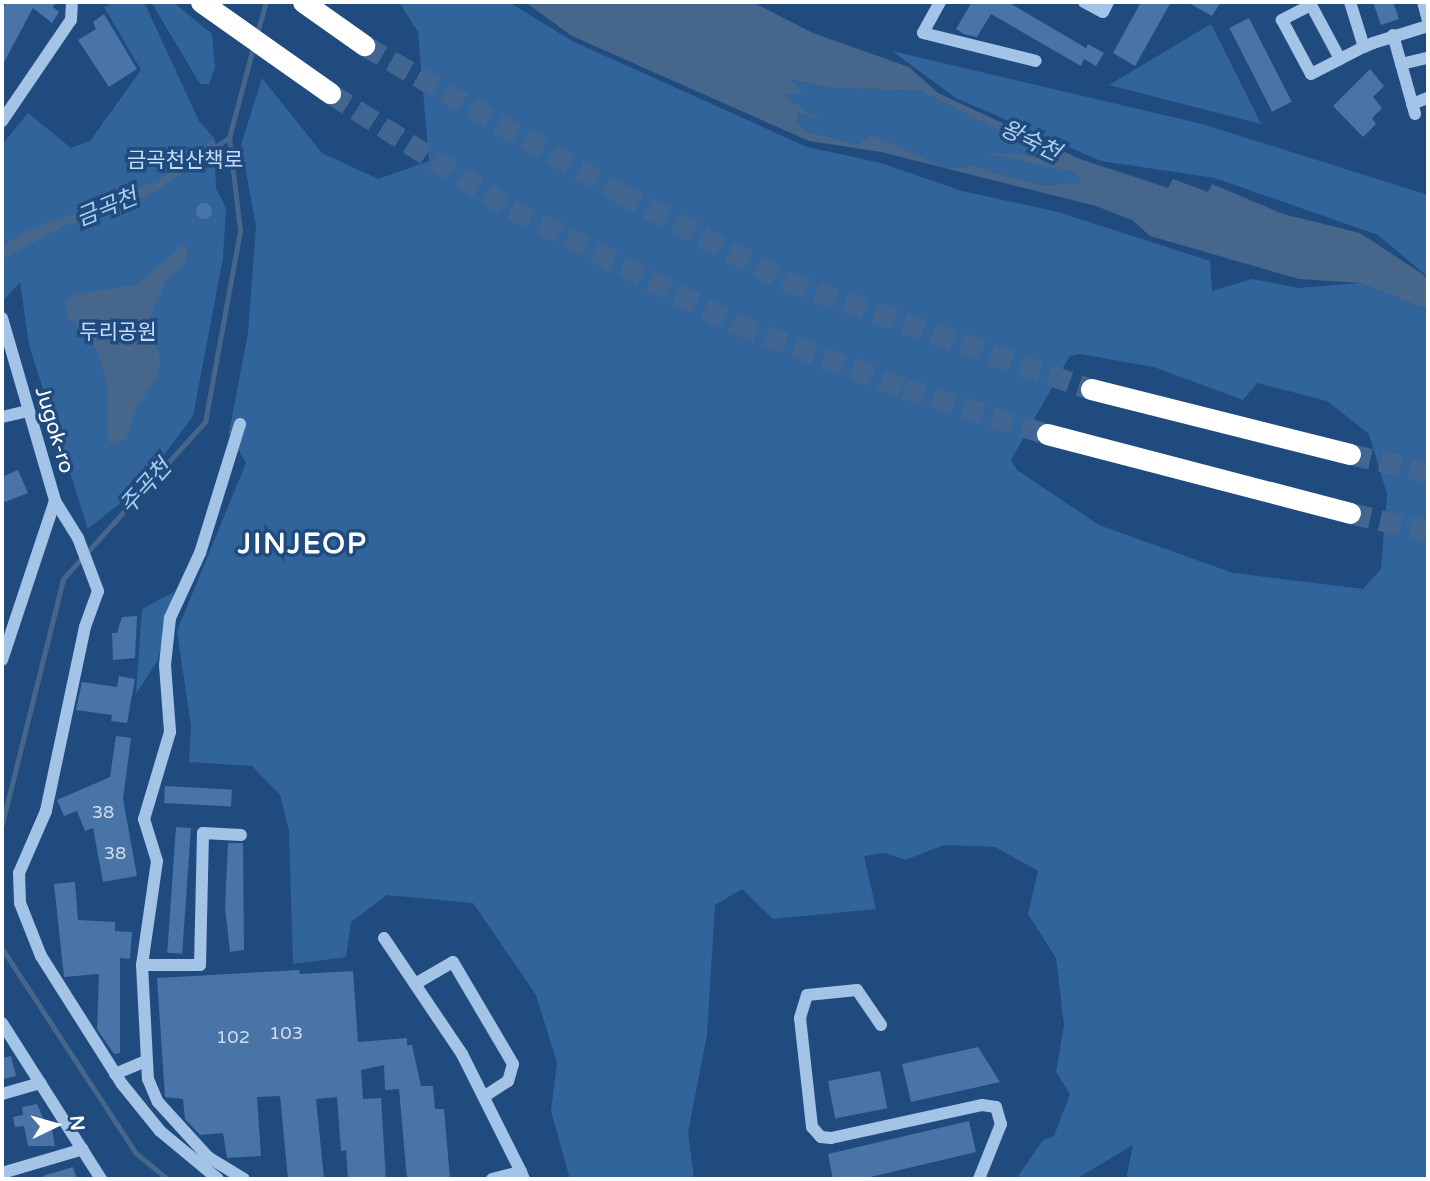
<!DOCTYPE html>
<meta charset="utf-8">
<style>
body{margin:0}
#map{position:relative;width:1430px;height:1181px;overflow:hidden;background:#1f4b7e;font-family:"Varela Round","Noto Sans KR",sans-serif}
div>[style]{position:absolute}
.green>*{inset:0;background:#32649c}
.water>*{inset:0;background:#46668c}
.stream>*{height:4.5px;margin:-2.25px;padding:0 2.25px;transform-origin:2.25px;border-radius:2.25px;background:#46668c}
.building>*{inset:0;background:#4874a8;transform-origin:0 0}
.round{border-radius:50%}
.highway-tunnel>*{height:21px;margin-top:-10.5px;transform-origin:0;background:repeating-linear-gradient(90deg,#416691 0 21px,transparent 0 31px)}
.minor>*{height:12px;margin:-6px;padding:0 6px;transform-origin:6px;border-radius:6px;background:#a3c3e7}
.highway>*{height:21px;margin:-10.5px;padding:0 10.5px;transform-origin:10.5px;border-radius:10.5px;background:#fff}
span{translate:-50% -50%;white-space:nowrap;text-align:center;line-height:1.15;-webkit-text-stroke:7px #1f4b7e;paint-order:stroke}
.number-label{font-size:18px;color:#d1dce9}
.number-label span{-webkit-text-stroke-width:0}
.park-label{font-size:21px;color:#c7ddf6}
.street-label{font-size:21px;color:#fff}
.water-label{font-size:23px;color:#aecdef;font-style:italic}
.district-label{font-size:28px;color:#fff;font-weight:700;letter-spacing:2px}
.frame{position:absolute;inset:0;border:4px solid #fff;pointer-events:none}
.north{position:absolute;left:21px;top:1090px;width:70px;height:70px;-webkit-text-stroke:5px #1f4b7e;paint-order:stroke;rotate:85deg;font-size:19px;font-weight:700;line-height:28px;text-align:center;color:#fff}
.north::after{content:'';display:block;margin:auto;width:24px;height:32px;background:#fff;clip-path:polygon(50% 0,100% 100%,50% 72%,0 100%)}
</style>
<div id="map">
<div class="green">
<div style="clip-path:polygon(115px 2px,144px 2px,199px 121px,214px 138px,216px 188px,226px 208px,223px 258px,193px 416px,140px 487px,88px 529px,29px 345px,20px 282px,2px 302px,2px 145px,28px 113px,71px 148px,90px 141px,141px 70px,104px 7px)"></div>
<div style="clip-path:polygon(151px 2px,173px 2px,212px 34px,215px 68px,209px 84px,200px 84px)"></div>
<div style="clip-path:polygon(evenodd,399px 2px,509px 2px,572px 41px,807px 147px,881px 163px,962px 191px,1058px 212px,1210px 261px,1212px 291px,1252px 279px,1299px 288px,1360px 283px,1428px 310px,1428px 1179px,1126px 1179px,1133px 1145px,1076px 1179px,1016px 1179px,1043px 1140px,1054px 1136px,1070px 1094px,1056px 1072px,1064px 1025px,1056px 958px,1028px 914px,1038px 871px,995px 847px,944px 845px,905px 860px,885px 853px,864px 856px,876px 909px,773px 919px,742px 889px,715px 905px,707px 1035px,688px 1132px,694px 1179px,570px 1179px,551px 1111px,557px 1063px,536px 995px,473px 903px,387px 895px,351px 922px,346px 957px,293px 964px,289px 830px,280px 795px,252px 766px,189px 762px,191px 726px,177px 631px,246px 463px,229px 433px,248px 333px,256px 226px,241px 145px,262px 78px,322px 153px,378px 179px,429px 161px,418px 32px,399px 2px,1080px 354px,1154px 367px,1243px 400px,1257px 383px,1327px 401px,1369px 434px,1387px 494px,1381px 569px,1363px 589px,1233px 573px,1099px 525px,1017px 470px,1011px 460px,1070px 356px,1080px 354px)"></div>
<div style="clip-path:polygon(1211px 24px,1261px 124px,1109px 85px)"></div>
<div style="clip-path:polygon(892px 51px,1202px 124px,1428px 195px,1428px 277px,1378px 235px,1215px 178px,1101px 161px,956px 98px)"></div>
<div style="clip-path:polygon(791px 80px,831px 88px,920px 91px,1052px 157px,991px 153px,1077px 173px,1083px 184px,1042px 185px,972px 166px,946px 168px,873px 136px,858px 144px,806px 131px,797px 123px,798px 113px,817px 120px,780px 92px,802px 93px)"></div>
<div style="clip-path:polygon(174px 592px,158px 660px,136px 694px,142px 609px)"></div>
</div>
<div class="water">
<div style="clip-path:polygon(evenodd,525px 2px,752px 2px,813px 33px,909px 67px,938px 93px,1080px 159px,1168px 188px,1173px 179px,1208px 192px,1212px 184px,1283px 214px,1360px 233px,1424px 275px,1428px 281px,1428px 310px,1360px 283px,1299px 279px,1150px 236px,1132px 220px,1096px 206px,881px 152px,809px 141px,572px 36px,525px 2px,792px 80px,831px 88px,920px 91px,1051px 157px,983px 152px,1076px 173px,1082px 183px,1042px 185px,972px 166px,946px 168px,872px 135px,858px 144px,806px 131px,797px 123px,798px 113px,820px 121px,781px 93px,803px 94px,792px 80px)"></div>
<div style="clip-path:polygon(214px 138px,217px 149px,160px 189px,117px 211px,64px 226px,2px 260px,2px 246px,22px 233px,159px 180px)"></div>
<div style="clip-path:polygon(181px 246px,188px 247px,186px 263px,165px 282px,148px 323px,161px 361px,157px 377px,136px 409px,126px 439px,113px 445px,107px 439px,108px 386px,97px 351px,84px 328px,67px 318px,66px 300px,77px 294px,136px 285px)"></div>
</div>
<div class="stream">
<div style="left:257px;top:33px;width:32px;rotate:-74deg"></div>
<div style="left:211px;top:150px;width:22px;rotate:-34deg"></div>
<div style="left:229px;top:138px;width:93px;rotate:-75.1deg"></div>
<div style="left:2px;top:824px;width:252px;rotate:-76deg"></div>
<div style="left:63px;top:579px;width:212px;rotate:-47.9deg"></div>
<div style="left:205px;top:422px;width:194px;rotate:-79.6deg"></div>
<div style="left:240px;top:231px;width:94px;rotate:-96.7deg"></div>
<div style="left:2px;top:948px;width:245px;rotate:56.8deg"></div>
<div style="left:136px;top:1153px;width:41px;rotate:39.1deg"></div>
</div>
<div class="building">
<div style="clip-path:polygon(7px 2px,56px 2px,53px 7px,59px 12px,52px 23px,33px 8px,2px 66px,2px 10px)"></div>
<div style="clip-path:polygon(972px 2px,1008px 2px,1086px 48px,1088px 44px,1104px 53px,1096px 66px,1084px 59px,1081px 66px,991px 14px,977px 37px,964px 34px,956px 29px)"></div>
<div style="clip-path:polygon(1141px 2px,1171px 2px,1135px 66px,1113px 53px)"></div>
<div style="clip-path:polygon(1187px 2px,1221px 2px,1212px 16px)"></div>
<div style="clip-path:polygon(1373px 2px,1393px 2px,1399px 19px,1381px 25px)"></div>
<div style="clip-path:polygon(104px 14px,137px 69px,109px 87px,78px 40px,96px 29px,93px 22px)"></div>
<div style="left:1249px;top:18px;width:94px;height:22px;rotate:63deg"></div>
<div style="clip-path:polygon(1370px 69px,1384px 86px,1373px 97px,1382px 108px,1372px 118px,1376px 124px,1363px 137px,1333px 106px)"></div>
<div class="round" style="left:196px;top:203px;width:16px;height:16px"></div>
<div style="clip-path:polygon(18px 470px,28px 493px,2px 503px,2px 477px)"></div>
<div style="clip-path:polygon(137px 616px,135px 658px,113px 660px,112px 633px,117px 633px,122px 617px)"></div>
<div style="clip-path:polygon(119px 676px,135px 679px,127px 723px,111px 721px,112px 715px,76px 710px,82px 682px,117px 687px)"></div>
<div style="clip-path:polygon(116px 736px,131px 738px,123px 799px,137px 876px,103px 882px,93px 828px,85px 831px,77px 811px,64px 816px,57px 800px,110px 777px)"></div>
<div style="left:165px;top:786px;width:67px;height:17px;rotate:3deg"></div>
<div style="left:176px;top:827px;width:15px;height:126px;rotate:4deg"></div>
<div style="clip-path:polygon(228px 843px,243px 843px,244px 950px,230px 952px,225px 907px)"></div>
<div style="clip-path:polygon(75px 882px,78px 920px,115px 922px,115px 931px,132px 932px,130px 959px,120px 958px,120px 1053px,114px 1054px,97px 1029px,99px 974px,64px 977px,54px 884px)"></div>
<div style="clip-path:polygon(299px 970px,300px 974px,353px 971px,358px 1042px,407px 1038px,407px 1045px,412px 1045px,421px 1086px,433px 1086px,435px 1109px,444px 1109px,450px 1179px,407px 1179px,399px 1089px,385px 1090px,384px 1065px,361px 1070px,363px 1099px,381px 1098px,386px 1179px,348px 1179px,346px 1150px,341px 1151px,337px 1097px,316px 1099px,324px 1179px,288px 1179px,280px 1096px,257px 1097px,261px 1156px,227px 1158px,223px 1133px,200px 1135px,185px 1119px,183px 1099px,165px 1097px,157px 978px)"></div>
<div style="clip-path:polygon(978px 1047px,1000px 1082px,911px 1102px,902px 1064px)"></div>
<div style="clip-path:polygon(11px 1056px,16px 1076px,4px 1079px,2px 1058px)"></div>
<div style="left:880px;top:1071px;width:38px;height:53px;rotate:79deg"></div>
<div style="clip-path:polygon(37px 1104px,46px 1125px,51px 1124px,55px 1146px,28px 1146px,24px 1126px,15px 1127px,13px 1117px,23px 1115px,22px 1107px)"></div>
<div style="clip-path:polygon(969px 1121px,976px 1152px,862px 1179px,833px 1179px,828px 1154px)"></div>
<div style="clip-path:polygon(73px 1167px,77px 1179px,43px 1179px,43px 1176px)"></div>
</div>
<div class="highway-tunnel">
<div style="left:364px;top:45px;width:296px;rotate:30deg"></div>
<div style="left:620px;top:193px;width:189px;rotate:27.8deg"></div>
<div style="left:787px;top:281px;width:323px;rotate:19.6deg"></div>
<div style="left:330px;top:93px;width:216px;rotate:32.5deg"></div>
<div style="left:512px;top:209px;width:253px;rotate:27.1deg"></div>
<div style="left:737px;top:324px;width:179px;rotate:21deg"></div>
<div style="left:904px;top:388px;width:150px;rotate:17.8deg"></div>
<div style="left:1350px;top:454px;width:80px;rotate:13deg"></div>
<div style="left:1350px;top:513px;width:80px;rotate:13deg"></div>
</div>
<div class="minor">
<div style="left:940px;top:2px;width:35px;rotate:119deg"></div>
<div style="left:923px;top:33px;width:116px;rotate:13.9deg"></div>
<div style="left:1084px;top:2px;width:21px;rotate:28deg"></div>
<div style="left:1103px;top:12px;width:11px;rotate:-63deg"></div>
<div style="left:1350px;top:2px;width:47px;rotate:72.7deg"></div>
<div style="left:1423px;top:2px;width:20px;rotate:75deg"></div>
<div style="left:1393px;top:35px;width:82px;rotate:74.4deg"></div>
<div style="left:1340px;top:59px;width:61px;rotate:-118.2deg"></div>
<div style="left:1311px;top:5px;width:33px;rotate:153deg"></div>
<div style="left:1282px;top:20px;width:61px;rotate:61.8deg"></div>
<div style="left:1311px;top:74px;width:33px;rotate:-27deg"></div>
<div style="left:1340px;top:59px;width:27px;rotate:-27deg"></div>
<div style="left:1364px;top:47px;width:10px;rotate:-24deg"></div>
<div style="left:1373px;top:43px;width:58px;rotate:-17.2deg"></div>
<div style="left:1401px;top:64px;width:28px;rotate:-13deg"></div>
<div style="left:1412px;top:104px;width:17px;rotate:-21deg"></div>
<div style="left:2px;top:121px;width:122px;rotate:-55.7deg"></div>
<div style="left:71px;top:20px;width:18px;rotate:-87deg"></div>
<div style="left:2px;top:318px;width:191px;rotate:73.8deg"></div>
<div style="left:55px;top:501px;width:44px;rotate:58.1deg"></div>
<div style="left:78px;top:538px;width:57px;rotate:69.3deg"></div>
<div style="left:98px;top:591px;width:38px;rotate:110deg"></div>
<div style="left:85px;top:627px;width:188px;rotate:102deg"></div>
<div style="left:46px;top:811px;width:68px;rotate:113.5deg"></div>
<div style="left:19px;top:873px;width:30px;rotate:88deg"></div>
<div style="left:20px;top:903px;width:57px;rotate:68.4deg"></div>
<div style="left:41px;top:956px;width:151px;rotate:57.7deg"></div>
<div style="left:122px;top:1084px;width:60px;rotate:51deg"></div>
<div style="left:160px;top:1131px;width:75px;rotate:39.6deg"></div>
<div style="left:2px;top:417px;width:27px;rotate:-13deg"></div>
<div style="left:240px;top:424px;width:135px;rotate:107.2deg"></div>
<div style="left:200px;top:553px;width:72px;rotate:114.8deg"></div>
<div style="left:170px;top:618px;width:47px;rotate:96.1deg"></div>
<div style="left:165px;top:665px;width:67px;rotate:85.7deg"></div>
<div style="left:170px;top:732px;width:91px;rotate:106.6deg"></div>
<div style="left:144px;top:819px;width:44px;rotate:72.8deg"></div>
<div style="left:157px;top:861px;width:105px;rotate:98.2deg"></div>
<div style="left:142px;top:965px;width:114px;rotate:87deg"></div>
<div style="left:148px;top:1079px;width:25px;rotate:67deg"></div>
<div style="left:158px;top:1102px;width:74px;rotate:47.7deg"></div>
<div style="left:208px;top:1157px;width:42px;rotate:31.4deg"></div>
<div style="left:2px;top:660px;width:168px;rotate:-71.6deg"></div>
<div style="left:384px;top:938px;width:140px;rotate:56.1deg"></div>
<div style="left:462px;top:1054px;width:132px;rotate:63.4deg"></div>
<div style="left:142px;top:965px;width:58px"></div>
<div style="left:200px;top:965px;width:132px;rotate:-88.7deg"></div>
<div style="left:203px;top:833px;width:38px;rotate:3deg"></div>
<div style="left:415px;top:984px;width:44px;rotate:-30.1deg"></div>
<div style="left:453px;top:962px;width:118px;rotate:59.5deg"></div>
<div style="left:513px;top:1064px;width:18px;rotate:106deg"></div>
<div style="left:508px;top:1081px;width:27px;rotate:147deg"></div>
<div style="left:2px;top:1023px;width:185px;rotate:57.6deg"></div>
<div style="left:881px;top:1025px;width:42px;rotate:-124.4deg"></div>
<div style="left:857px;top:990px;width:50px;rotate:174.3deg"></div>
<div style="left:807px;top:995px;width:24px;rotate:107deg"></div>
<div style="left:800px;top:1018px;width:110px;rotate:83.7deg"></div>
<div style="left:812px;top:1127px;width:13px;rotate:48deg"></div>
<div style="left:821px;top:1137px;width:10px;rotate:6deg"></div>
<div style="left:831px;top:1138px;width:155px;rotate:-12.3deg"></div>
<div style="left:982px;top:1105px;width:14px;rotate:8deg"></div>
<div style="left:996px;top:1107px;width:18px;rotate:74deg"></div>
<div style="left:1001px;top:1124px;width:59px;rotate:111.8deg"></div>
<div style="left:115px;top:1074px;width:34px;rotate:-23deg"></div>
<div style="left:2px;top:1094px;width:40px;rotate:-16deg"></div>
<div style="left:2px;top:1173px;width:84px;rotate:-16.5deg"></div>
<div style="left:492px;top:1179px;width:30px;rotate:-14deg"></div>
<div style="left:521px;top:1172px;width:8px;rotate:67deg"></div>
</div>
<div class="highway">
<div style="left:201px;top:2px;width:158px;rotate:35.2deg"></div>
<div style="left:303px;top:2px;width:75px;rotate:35.2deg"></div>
<div style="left:1091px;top:389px;width:267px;rotate:14.1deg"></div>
<div style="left:1047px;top:434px;width:313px;rotate:14.6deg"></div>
</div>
<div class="number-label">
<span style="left:103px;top:812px">38</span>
<span style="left:115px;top:853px">38</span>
<span style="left:286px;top:1033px">103</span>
<span style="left:233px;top:1037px">102</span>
</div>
<div class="park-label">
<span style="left:185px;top:161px">금곡천산책로</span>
<span style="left:118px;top:333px">두리공원</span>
</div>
<div class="street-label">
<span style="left:54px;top:430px;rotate:73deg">Jugok-ro</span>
</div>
<div class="water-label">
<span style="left:1030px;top:141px;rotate:26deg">왕숙천</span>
<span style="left:107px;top:208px;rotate:-22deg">금곡천</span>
<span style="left:146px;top:487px;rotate:-48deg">주곡천</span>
</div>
<div class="district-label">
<span style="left:303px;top:544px">JINJEOP</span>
</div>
<div class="frame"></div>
<div class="north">N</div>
</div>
